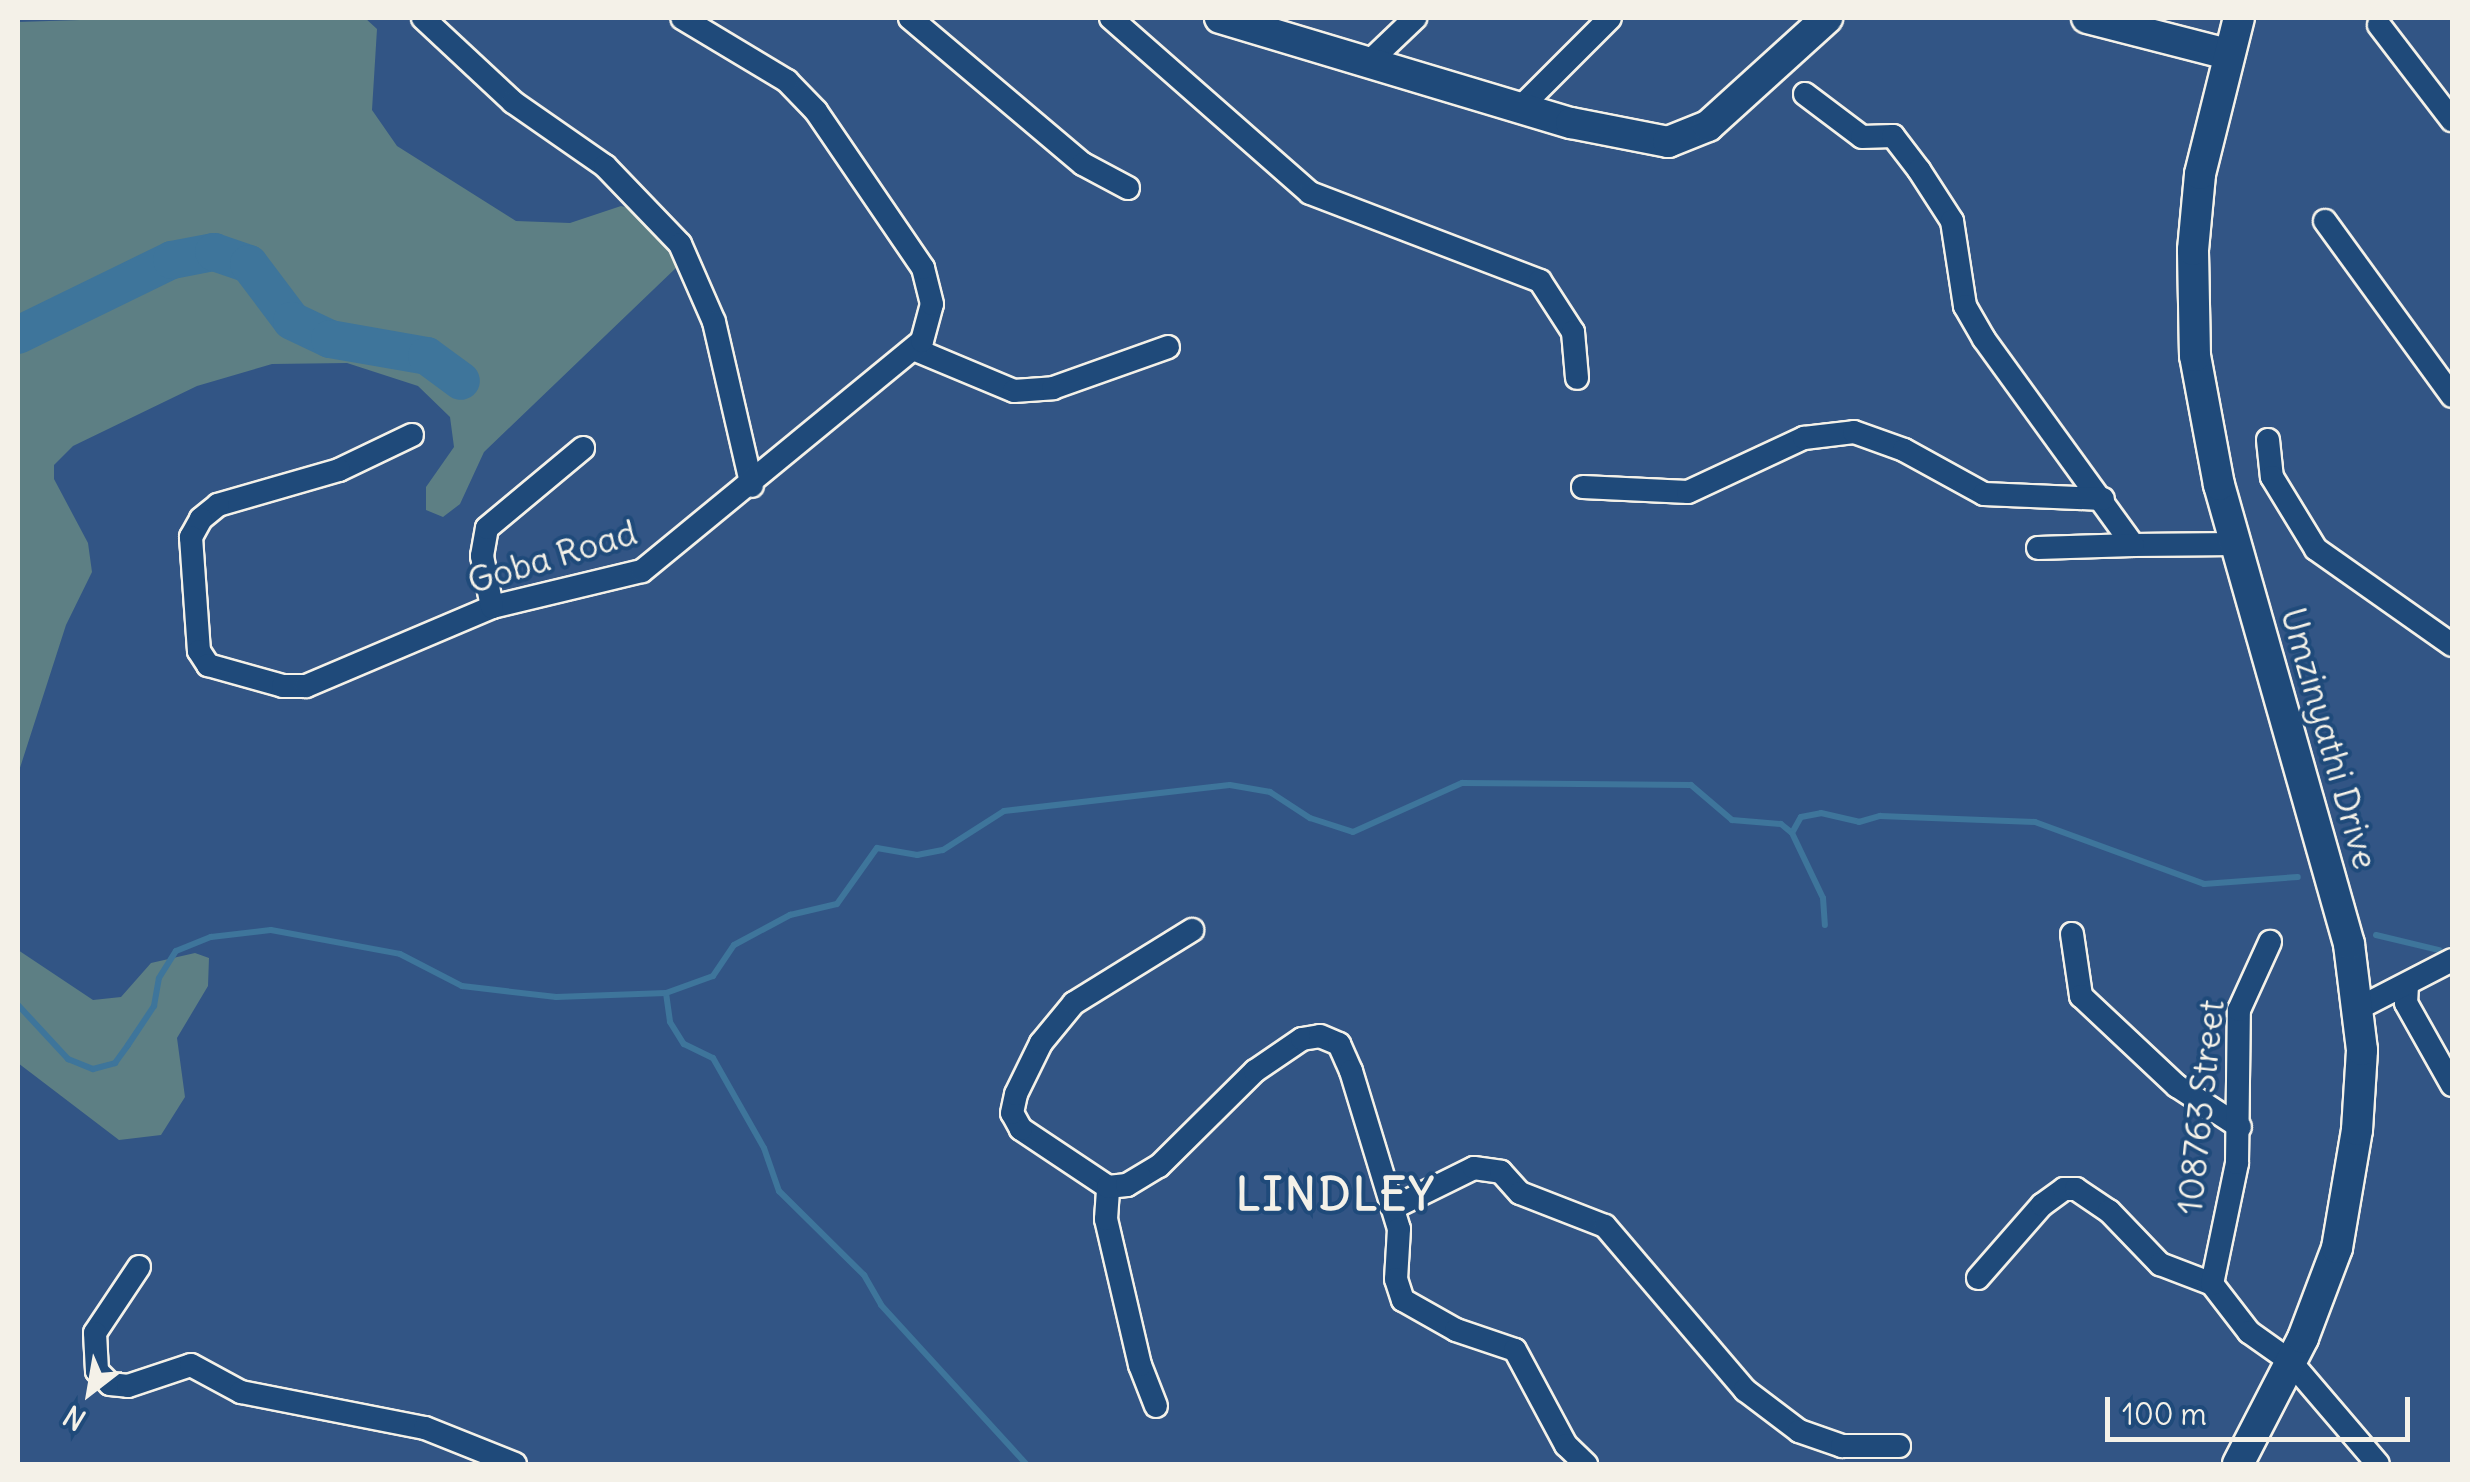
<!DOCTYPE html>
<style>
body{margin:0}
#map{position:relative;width:2470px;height:1482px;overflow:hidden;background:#325585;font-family:Delius,sans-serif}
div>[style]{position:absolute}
.green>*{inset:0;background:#5d7f84}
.stream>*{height:6px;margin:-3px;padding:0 3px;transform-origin:3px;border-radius:3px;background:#3e759b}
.river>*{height:38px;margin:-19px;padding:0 19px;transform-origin:19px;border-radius:19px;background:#3e759b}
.roads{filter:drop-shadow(2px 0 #f4f1e8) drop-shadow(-2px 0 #f4f1e8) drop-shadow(0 2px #f4f1e8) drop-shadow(0 -2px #f4f1e8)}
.street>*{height:22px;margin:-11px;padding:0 11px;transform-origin:11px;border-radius:11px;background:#1f4a7a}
.secondary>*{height:30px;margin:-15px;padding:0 15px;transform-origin:15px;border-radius:15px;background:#1f4a7a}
span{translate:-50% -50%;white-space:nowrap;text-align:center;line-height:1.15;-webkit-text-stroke:8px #1f4a7a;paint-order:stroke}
.street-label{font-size:35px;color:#f4f1e8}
.district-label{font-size:45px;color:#f4f1e8;font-weight:700;letter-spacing:2.5px}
.frame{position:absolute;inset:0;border:20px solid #f4f1e8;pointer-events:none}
.north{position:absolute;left:40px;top:1342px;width:100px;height:100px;-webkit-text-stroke:8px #1f4a7a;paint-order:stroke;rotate:211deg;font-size:28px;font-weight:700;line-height:40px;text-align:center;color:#f4f1e8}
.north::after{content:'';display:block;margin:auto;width:35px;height:45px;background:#f4f1e8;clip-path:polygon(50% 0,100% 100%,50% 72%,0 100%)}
.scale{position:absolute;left:2105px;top:1397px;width:305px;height:45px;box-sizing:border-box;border:5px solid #f4f1e8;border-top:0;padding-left:12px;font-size:30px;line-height:35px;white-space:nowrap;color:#f4f1e8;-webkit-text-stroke:8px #1f4a7a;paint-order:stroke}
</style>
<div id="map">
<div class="green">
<div style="clip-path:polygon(142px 18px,365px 18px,377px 29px,372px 110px,397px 146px,516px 221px,570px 223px,621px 206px,640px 211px,678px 266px,484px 452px,460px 504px,443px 517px,426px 510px,426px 487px,454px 447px,450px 417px,418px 386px,347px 363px,272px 364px,197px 386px,73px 446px,54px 465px,54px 479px,88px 543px,92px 572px,66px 625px,18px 774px,18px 22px)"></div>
<div style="clip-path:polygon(18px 950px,93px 1000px,121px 997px,151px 963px,195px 953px,209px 958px,208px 986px,177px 1038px,185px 1097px,161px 1135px,119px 1140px,18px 1063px)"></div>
</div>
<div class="stream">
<div style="left:1792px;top:833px;width:18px;rotate:-61deg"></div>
<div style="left:1801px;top:817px;width:20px;rotate:-11deg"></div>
<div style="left:1821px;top:813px;width:39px;rotate:13deg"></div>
<div style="left:1859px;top:822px;width:22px;rotate:-16deg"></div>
<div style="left:1880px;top:816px;width:155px;rotate:2.2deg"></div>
<div style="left:2035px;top:822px;width:180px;rotate:20.1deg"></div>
<div style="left:2204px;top:884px;width:94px;rotate:-4.3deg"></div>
<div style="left:2376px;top:935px;width:65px;rotate:13.4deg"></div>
<div style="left:666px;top:993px;width:29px;rotate:82deg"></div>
<div style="left:670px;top:1022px;width:26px;rotate:58deg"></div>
<div style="left:684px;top:1044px;width:32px;rotate:26deg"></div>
<div style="left:713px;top:1058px;width:103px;rotate:60.5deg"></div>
<div style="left:764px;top:1148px;width:46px;rotate:70.8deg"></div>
<div style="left:779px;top:1191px;width:120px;rotate:44.7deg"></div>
<div style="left:864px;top:1275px;width:34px;rotate:60deg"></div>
<div style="left:881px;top:1305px;width:215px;rotate:47.6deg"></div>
<div style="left:18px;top:1005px;width:74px;rotate:47.2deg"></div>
<div style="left:68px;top:1059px;width:27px;rotate:22deg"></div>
<div style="left:93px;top:1069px;width:23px;rotate:-15deg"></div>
<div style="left:115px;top:1063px;width:22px;rotate:-54deg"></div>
<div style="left:128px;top:1045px;width:47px;rotate:-56.3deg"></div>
<div style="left:154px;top:1006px;width:28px;rotate:-80deg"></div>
<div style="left:159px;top:978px;width:32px;rotate:-58deg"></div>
<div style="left:176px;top:951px;width:38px;rotate:-22deg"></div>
<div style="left:211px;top:937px;width:60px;rotate:-6.7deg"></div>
<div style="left:271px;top:930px;width:131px;rotate:10.5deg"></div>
<div style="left:400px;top:954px;width:70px;rotate:27.3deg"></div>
<div style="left:462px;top:986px;width:95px;rotate:6.7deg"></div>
<div style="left:556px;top:997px;width:110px;rotate:-2.1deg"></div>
<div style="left:666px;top:993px;width:50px;rotate:-19.9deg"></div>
<div style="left:713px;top:976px;width:37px;rotate:-56deg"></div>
<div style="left:734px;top:945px;width:64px;rotate:-28.2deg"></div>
<div style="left:790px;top:915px;width:48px;rotate:-13.2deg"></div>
<div style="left:837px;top:904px;width:69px;rotate:-54.5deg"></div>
<div style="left:877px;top:848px;width:41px;rotate:9.9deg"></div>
<div style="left:917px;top:855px;width:26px;rotate:-11deg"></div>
<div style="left:943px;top:850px;width:72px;rotate:-32.6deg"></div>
<div style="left:1004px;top:811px;width:227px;rotate:-6.6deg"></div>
<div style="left:1230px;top:785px;width:41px;rotate:9.9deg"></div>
<div style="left:1270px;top:792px;width:48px;rotate:33deg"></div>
<div style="left:1310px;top:818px;width:45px;rotate:18deg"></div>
<div style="left:1353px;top:832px;width:120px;rotate:-24.2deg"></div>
<div style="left:1462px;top:783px;width:229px;rotate:0.5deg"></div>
<div style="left:1691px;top:785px;width:54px;rotate:40.5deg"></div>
<div style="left:1732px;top:820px;width:49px;rotate:4.7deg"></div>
<div style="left:1781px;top:824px;width:14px;rotate:39deg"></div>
<div style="left:1792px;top:833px;width:72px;rotate:64.5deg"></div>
<div style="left:1823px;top:898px;width:27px;rotate:86deg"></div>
</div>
<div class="river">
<div style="left:18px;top:335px;width:171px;rotate:-26deg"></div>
<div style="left:172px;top:260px;width:43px;rotate:-10.8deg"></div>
<div style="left:214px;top:252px;width:37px;rotate:19deg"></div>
<div style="left:249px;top:264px;width:71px;rotate:53deg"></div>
<div style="left:292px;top:321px;width:42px;rotate:25.3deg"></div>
<div style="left:330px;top:339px;width:98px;rotate:9.9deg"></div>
<div style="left:427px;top:356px;width:42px;rotate:36.3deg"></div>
</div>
<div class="roads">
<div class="street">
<div style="left:423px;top:18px;width:123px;rotate:43deg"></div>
<div style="left:513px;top:102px;width:112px;rotate:34.8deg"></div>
<div style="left:605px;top:166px;width:108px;rotate:46.1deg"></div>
<div style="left:680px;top:244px;width:85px;rotate:66.4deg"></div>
<div style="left:714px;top:322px;width:168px;rotate:77deg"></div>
<div style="left:910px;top:18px;width:226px;rotate:40.2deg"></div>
<div style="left:1083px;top:164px;width:51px;rotate:28.1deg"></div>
<div style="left:1111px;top:18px;width:265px;rotate:41.3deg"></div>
<div style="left:1310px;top:193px;width:246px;rotate:20.9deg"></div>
<div style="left:1540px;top:281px;width:61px;rotate:57.1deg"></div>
<div style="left:1573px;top:332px;width:46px;rotate:85deg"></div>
<div style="left:2379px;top:25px;width:120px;rotate:52.5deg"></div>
<div style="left:1369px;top:62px;width:64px;rotate:-43.7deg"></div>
<div style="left:1805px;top:94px;width:71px;rotate:37deg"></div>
<div style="left:1862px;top:137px;width:31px;rotate:-2deg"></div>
<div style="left:1893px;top:136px;width:43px;rotate:52.6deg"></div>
<div style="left:1919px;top:170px;width:61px;rotate:57.1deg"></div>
<div style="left:1952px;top:221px;width:86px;rotate:81.3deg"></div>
<div style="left:1965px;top:306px;width:38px;rotate:60deg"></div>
<div style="left:1984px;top:339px;width:254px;rotate:54.1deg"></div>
<div style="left:2133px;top:545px;width:102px;rotate:-0.6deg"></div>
<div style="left:1520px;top:108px;width:127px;rotate:-45deg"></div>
<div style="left:2325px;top:221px;width:216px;rotate:54deg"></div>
<div style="left:916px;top:350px;width:106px;rotate:22.7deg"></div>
<div style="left:1014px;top:391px;width:39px;rotate:-4deg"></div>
<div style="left:1053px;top:388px;width:122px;rotate:-19.6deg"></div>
<div style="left:412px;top:435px;width:81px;rotate:154.4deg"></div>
<div style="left:339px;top:470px;width:126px;rotate:163.9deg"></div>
<div style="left:218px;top:505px;width:22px;rotate:141deg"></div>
<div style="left:201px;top:519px;width:21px;rotate:119deg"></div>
<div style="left:191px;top:537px;width:114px;rotate:86deg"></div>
<div style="left:199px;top:651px;width:17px;rotate:57deg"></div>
<div style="left:208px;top:665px;width:78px;rotate:15.6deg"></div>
<div style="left:283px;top:686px;width:23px"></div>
<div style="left:306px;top:686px;width:202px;rotate:-23deg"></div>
<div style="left:492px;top:607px;width:154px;rotate:-13.5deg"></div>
<div style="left:642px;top:571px;width:362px;rotate:-39.4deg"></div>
<div style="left:922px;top:341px;width:38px;rotate:-75deg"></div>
<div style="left:932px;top:304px;width:37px;rotate:-104deg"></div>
<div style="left:923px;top:268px;width:190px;rotate:-124.3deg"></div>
<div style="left:816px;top:111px;width:42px;rotate:-134deg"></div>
<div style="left:787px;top:81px;width:122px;rotate:-149deg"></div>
<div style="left:2268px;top:440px;width:37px;rotate:84deg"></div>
<div style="left:2272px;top:477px;width:84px;rotate:58.6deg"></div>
<div style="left:2316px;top:549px;width:166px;rotate:35.2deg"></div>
<div style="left:1583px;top:487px;width:105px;rotate:2.7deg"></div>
<div style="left:1688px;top:492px;width:128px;rotate:-25deg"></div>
<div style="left:1804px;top:438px;width:50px;rotate:-6.8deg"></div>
<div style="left:1854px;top:432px;width:53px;rotate:19.8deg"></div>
<div style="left:1904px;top:450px;width:91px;rotate:28.8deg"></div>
<div style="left:1984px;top:494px;width:119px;rotate:2.4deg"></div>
<div style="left:2038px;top:548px;width:95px;rotate:-1.8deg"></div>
<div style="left:492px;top:607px;width:52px;rotate:-101.1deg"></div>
<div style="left:482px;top:556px;width:28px;rotate:-80deg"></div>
<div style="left:487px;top:528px;width:125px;rotate:-39.8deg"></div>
<div style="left:2072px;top:934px;width:63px;rotate:81.7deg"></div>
<div style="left:2081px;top:996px;width:132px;rotate:43.2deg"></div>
<div style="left:2177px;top:1086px;width:75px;rotate:33.1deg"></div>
<div style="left:2407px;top:985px;width:18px;rotate:93deg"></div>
<div style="left:2406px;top:1003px;width:94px;rotate:60.7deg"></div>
<div style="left:2361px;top:1007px;width:102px;rotate:-27.3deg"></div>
<div style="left:1108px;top:1187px;width:105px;rotate:-146.3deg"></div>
<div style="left:1021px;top:1129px;width:18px;rotate:-119deg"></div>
<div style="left:1012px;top:1113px;width:19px;rotate:-78deg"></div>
<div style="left:1016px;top:1094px;width:57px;rotate:-63.9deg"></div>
<div style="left:1041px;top:1043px;width:52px;rotate:-50.5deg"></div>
<div style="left:1074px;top:1003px;width:139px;rotate:-31.7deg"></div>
<div style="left:1393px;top:1208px;width:90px;rotate:-26.3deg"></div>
<div style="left:1474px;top:1168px;width:27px;rotate:8deg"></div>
<div style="left:1501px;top:1172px;width:28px;rotate:48deg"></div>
<div style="left:1520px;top:1193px;width:91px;rotate:21.2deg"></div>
<div style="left:1605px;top:1226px;width:216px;rotate:49.5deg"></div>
<div style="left:1745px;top:1390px;width:68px;rotate:37.2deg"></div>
<div style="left:1799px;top:1431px;width:46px;rotate:19.2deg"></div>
<div style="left:1842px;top:1446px;width:57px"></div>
<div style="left:139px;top:1267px;width:79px;rotate:123.7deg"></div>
<div style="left:95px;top:1333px;width:38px;rotate:87deg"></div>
<div style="left:97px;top:1371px;width:18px;rotate:45deg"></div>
<div style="left:110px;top:1384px;width:18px;rotate:6deg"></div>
<div style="left:128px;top:1386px;width:66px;rotate:-18.4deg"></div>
<div style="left:191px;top:1365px;width:57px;rotate:28.4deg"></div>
<div style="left:241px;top:1392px;width:187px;rotate:11.1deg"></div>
<div style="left:425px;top:1428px;width:97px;rotate:21.8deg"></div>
<div style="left:1978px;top:1278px;width:97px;rotate:-48.8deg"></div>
<div style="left:2042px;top:1205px;width:27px;rotate:-36deg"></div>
<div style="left:2064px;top:1189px;width:12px"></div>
<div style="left:2076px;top:1189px;width:40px;rotate:34deg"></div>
<div style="left:2109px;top:1211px;width:74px;rotate:46.1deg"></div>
<div style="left:2160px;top:1264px;width:56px;rotate:21deg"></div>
<div style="left:2212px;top:1284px;width:61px;rotate:52.4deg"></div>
<div style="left:2249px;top:1332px;width:50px;rotate:35.3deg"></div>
<div style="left:2290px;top:1361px;width:135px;rotate:49.5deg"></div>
<div style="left:2212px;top:1284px;width:124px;rotate:-78.3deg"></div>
<div style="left:2237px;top:1163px;width:153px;rotate:-89.3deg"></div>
<div style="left:2239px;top:1010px;width:75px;rotate:-65.5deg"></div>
<div style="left:1156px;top:1406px;width:44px;rotate:-111.3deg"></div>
<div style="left:1140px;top:1365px;width:150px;rotate:-103.1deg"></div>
<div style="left:1106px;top:1219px;width:32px;rotate:-86deg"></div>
<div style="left:1108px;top:1187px;width:19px;rotate:-6deg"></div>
<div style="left:1127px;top:1185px;width:37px;rotate:-31deg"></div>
<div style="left:1159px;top:1166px;width:135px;rotate:-44.7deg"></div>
<div style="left:1255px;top:1071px;width:57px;rotate:-34.2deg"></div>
<div style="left:1302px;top:1039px;width:18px;rotate:-9deg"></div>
<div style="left:1320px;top:1036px;width:21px;rotate:23deg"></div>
<div style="left:1339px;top:1044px;width:30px;rotate:66deg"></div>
<div style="left:1351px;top:1071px;width:165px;rotate:73.1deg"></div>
<div style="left:1399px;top:1229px;width:50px;rotate:93.4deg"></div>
<div style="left:1396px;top:1279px;width:22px;rotate:72deg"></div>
<div style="left:1403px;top:1300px;width:61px;rotate:29.5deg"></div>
<div style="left:1456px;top:1330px;width:62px;rotate:18.7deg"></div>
<div style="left:1515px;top:1350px;width:108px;rotate:61.8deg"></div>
<div style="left:1566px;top:1445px;width:28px;rotate:44deg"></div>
</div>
<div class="secondary">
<div style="left:1220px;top:18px;width:366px;rotate:16.7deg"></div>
<div style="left:1571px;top:123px;width:99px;rotate:11.1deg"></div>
<div style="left:1668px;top:142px;width:43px;rotate:-21.8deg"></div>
<div style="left:1708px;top:126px;width:161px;rotate:-42.2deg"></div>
<div style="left:2087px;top:18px;width:145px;rotate:14.4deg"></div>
<div style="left:2238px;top:1464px;width:142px;rotate:-62.7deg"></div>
<div style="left:2303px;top:1338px;width:96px;rotate:-69.3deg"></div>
<div style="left:2337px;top:1248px;width:120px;rotate:-80.4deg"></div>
<div style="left:2357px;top:1130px;width:80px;rotate:-86.4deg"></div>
<div style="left:2362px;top:1050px;width:107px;rotate:-97deg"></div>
<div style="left:2349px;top:944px;width:477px;rotate:-105.8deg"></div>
<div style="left:2219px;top:485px;width:131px;rotate:-100.5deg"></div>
<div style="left:2195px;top:356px;width:106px;rotate:-91.1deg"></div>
<div style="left:2193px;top:250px;width:76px;rotate:-84.7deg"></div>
<div style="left:2200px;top:174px;width:161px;rotate:-76deg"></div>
</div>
</div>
<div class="street-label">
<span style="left:552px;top:556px;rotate:-17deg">Goba Road</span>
<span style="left:2330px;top:738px;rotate:74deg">Umzinyathi Drive</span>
<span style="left:2200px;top:1107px;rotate:-84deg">108763 Street</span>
</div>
<div class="district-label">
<span style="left:1336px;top:1195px">LINDLEY</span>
</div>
<div class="frame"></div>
<div class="north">N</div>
<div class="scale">100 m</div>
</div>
